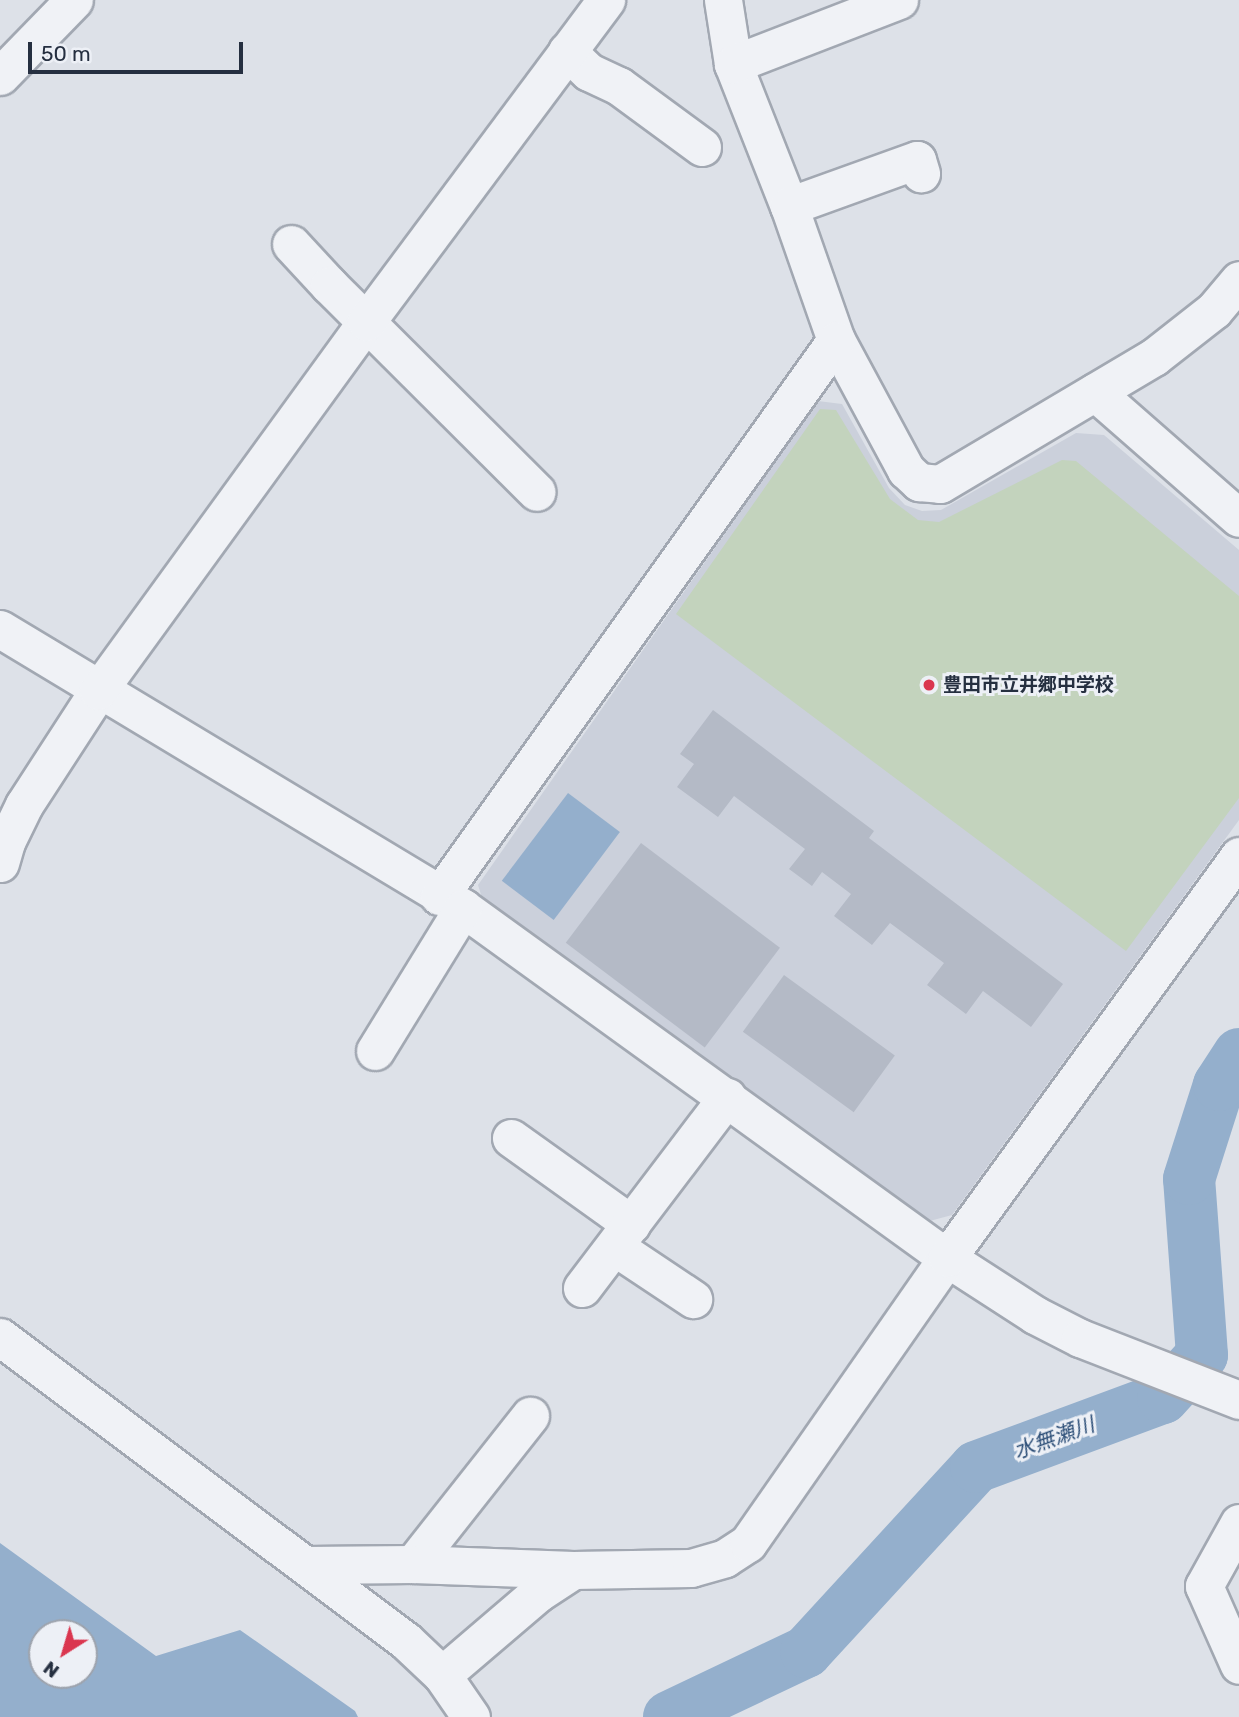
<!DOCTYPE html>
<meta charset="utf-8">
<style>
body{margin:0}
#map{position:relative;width:1239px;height:1717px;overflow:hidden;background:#dde1e8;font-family:Rubik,"Noto Sans JP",sans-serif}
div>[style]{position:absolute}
.built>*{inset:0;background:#cbd0db}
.green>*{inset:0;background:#c3d3bd}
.water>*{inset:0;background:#94afcc;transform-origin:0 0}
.river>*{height:52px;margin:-26px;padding:0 26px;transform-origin:26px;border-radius:26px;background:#94afcc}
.building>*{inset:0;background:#b4bac6;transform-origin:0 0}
.roads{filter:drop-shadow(2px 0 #a2a8b2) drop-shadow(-2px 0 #a2a8b2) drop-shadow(0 2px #a2a8b2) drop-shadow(0 -2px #a2a8b2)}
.minor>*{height:37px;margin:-18.5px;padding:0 18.5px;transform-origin:18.5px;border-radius:18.5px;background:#f0f2f6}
.dots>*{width:19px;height:19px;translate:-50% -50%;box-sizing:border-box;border:4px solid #edf0f6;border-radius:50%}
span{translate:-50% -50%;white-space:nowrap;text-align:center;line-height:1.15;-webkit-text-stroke:6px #edf0f6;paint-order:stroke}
.poi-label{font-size:19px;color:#252f40;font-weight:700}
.left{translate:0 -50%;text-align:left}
.water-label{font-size:21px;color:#2c4e77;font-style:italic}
.north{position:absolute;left:28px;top:1619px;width:70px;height:70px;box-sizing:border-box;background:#edf0f6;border:2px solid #9da3ad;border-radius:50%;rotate:217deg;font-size:19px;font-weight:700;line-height:28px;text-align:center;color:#252f40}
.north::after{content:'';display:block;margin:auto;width:24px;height:32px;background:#da364f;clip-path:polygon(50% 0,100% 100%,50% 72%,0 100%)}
.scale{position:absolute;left:28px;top:42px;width:215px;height:32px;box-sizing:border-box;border:4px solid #252f40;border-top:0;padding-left:9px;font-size:21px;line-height:24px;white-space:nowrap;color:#252f40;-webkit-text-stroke:5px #edf0f6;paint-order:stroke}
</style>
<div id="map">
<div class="built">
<div style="clip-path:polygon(818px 401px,842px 404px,889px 488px,905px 505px,922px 511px,941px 510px,1076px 433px,1104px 435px,1239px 550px,1239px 820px,952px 1215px,926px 1222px,483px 901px,478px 885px)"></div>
</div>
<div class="green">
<div style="clip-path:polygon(820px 409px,836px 410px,890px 499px,918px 520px,939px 522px,1062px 460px,1076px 461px,1239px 596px,1239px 798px,1126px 951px,676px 614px)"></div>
</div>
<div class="water">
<div style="left:568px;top:793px;width:65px;height:110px;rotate:37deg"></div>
<div style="clip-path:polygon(evenodd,0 1543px,156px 1656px,240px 1630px,355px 1711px,358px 1717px,0 1717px,0 1543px,84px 1633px,84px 1675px,42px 1675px,42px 1633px,84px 1633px)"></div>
</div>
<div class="river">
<div style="left:669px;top:1717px;width:152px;rotate:-25.4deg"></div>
<div style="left:806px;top:1652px;width:251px;rotate:-47.4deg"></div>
<div style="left:976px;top:1467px;width:199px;rotate:-20.3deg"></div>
<div style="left:1163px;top:1398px;width:58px;rotate:-47.8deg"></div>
<div style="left:1202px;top:1355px;width:176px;rotate:-94.2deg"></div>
<div style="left:1189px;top:1179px;width:99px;rotate:-72.3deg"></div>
<div style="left:1219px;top:1085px;width:37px;rotate:-57deg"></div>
</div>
<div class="building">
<div style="clip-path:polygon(713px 710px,874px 831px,869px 838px,1063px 984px,1031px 1027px,983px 991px,966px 1014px,927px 985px,944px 963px,890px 923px,872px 945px,834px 916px,851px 894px,822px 872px,812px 886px,789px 869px,805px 849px,734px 796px,718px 817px,677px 787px,694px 764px,680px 754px)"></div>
<div style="left:641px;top:843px;width:174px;height:125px;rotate:37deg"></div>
<div style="left:784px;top:975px;width:137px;height:70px;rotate:36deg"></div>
</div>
<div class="roads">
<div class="minor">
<div style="left:723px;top:0;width:65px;rotate:81.1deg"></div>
<div style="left:733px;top:64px;width:153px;rotate:68.5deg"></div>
<div style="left:789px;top:206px;width:142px;rotate:70.7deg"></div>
<div style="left:836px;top:340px;width:148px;rotate:61.7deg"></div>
<div style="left:906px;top:470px;width:18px;rotate:43deg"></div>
<div style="left:919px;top:482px;width:21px;rotate:5deg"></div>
<div style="left:940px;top:484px;width:249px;rotate:-30.7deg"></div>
<div style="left:1154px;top:357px;width:76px;rotate:-38.1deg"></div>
<div style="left:1214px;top:310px;width:39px;rotate:-50deg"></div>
<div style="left:567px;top:51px;width:30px;rotate:44deg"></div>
<div style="left:589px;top:72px;width:33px;rotate:25deg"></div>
<div style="left:619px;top:86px;width:103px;rotate:36.3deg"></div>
<div style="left:733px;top:64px;width:178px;rotate:-21.1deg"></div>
<div style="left:0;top:76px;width:106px;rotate:-45.8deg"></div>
<div style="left:789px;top:206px;width:136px;rotate:-19.8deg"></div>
<div style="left:917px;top:160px;width:14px;rotate:73deg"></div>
<div style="left:291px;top:244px;width:56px;rotate:47.2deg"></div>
<div style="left:329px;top:285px;width:293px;rotate:44.9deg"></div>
<div style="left:1095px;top:392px;width:191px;rotate:41.2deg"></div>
<div style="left:0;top:629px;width:541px;rotate:31.07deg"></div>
<div style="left:463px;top:908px;width:597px;rotate:35.87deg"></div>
<div style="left:947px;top:1258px;width:105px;rotate:32.9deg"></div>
<div style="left:1035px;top:1315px;width:51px;rotate:27.1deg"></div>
<div style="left:1080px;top:1338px;width:171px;rotate:21.3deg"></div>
<div style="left:0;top:863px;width:22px;rotate:-74deg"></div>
<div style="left:6px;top:842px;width:41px;rotate:-64.1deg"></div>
<div style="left:24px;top:805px;width:136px;rotate:-57deg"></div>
<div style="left:98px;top:691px;width:456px;rotate:-54deg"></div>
<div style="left:366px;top:322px;width:402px;rotate:-53.3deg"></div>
<div style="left:439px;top:896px;width:683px;rotate:-54.47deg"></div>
<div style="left:375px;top:1051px;width:168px;rotate:-58.4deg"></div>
<div style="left:511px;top:1138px;width:148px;rotate:35.6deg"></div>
<div style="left:615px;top:1247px;width:94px;rotate:33.7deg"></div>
<div style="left:582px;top:1288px;width:240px;rotate:-52.8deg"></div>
<div style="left:0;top:1337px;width:507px;rotate:36.82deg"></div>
<div style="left:406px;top:1641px;width:50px;rotate:43.4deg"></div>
<div style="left:442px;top:1675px;width:51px;rotate:55.4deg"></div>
<div style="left:1239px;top:1523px;width:72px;rotate:119.1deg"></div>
<div style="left:1204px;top:1586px;width:86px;rotate:66.1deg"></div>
<div style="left:413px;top:1564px;width:189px;rotate:-51.7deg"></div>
<div style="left:306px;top:1565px;width:107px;rotate:-0.5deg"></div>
<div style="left:413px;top:1564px;width:160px;rotate:2.1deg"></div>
<div style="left:573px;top:1570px;width:118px;rotate:-1deg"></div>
<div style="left:691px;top:1568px;width:35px;rotate:-16deg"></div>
<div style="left:725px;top:1558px;width:27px;rotate:-33deg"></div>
<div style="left:748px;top:1543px;width:348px;rotate:-55.1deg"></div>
<div style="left:947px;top:1258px;width:497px;rotate:-54deg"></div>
<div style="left:442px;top:1675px;width:126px;rotate:-40.5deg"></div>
<div style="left:538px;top:1593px;width:42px;rotate:-33.3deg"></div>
</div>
</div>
<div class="dots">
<div style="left:929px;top:685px;background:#da364f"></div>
</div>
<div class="poi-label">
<span class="left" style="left:943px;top:685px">豊田市立井郷中学校</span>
</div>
<div class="water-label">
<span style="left:1054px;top:1438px;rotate:-20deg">水無瀬川</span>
</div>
<div class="north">N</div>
<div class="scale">50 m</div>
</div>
